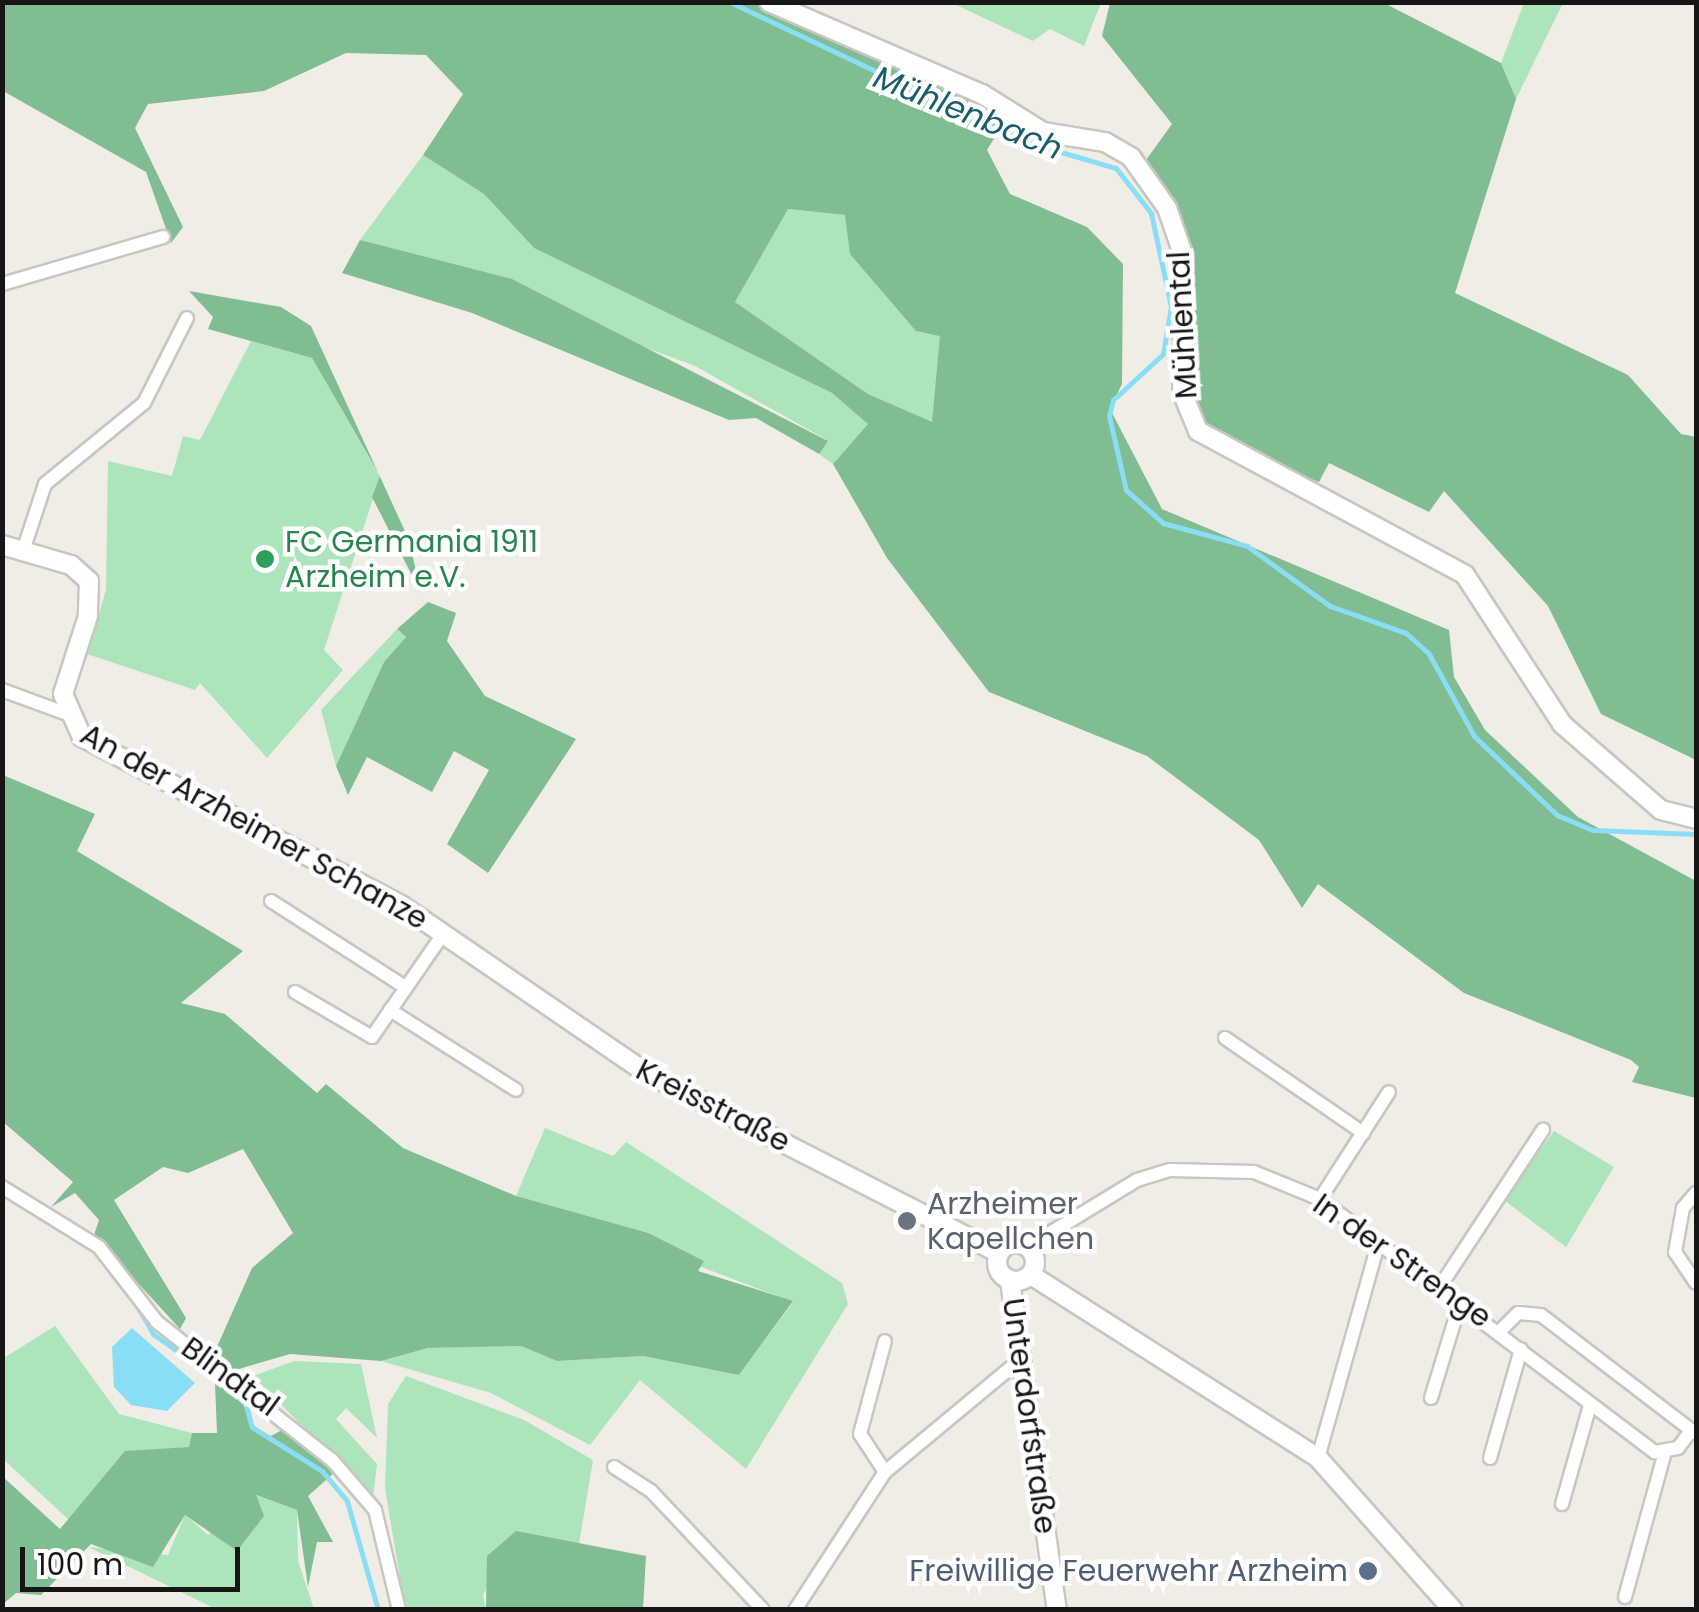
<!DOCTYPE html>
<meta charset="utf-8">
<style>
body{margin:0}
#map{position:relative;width:1699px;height:1612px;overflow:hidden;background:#f0ede7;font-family:Poppins,sans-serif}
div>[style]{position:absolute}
.green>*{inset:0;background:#ace4bb}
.forest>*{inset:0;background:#80bd92}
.water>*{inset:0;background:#89def6}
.stream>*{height:5px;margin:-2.5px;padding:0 2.5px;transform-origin:2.5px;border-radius:2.5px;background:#89def6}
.roads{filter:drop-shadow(2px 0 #c8c6bf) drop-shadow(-2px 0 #c8c6bf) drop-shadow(0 2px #c8c6bf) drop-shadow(0 -2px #c8c6bf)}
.street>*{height:12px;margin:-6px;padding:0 6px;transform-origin:6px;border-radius:6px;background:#fff}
.secondary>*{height:18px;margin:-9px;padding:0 9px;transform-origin:9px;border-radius:9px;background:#fff}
.secondary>.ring{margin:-9px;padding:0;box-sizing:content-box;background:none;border:18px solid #fff;border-radius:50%}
.dots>*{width:28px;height:28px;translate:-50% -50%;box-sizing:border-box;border:5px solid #fff;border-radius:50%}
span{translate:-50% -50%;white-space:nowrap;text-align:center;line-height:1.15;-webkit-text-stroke:9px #fff;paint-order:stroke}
.street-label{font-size:30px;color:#171614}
.leisure-label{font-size:30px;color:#27864d}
.left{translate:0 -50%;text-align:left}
.worship-label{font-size:30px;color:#5b616d}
.service-label{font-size:30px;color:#4e5e75}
.right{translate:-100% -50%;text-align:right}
.water-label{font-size:32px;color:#185e6f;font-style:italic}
.frame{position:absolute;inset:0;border:5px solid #171614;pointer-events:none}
.scale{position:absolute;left:20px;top:1547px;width:220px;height:45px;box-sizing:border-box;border:5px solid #171614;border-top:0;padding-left:12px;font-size:30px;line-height:35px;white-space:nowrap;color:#171614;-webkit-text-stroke:8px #fff;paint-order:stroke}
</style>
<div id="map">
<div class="green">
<div style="clip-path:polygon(952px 3px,1101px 2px,1101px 3px,1084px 46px,1050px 29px,1033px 41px)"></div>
<div style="clip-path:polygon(1524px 3px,1563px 3px,1516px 99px,1501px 63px)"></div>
<div style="clip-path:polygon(423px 155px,484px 194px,534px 248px,832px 393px,869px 424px,833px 464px,819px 454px,827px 440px,695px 366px,360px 240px)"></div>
<div style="clip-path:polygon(787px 209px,845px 215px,941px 335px,932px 423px,868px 394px,735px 302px)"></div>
<div style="clip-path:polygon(251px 341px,312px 358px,380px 477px,324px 650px,343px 670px,267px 758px,200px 683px,195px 690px,87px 654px,106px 590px,108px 461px,172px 476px,183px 436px,200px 440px)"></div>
<div style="clip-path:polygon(397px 629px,406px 637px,384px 662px,336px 766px,321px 710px)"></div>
<div style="clip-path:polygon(545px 1128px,613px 1156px,626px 1142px,842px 1283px,848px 1304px,746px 1469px,640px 1380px,590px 1445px,491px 1393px,381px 1361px,428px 1348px,521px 1346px,557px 1361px,643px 1356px,739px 1375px,793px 1302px,516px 1196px)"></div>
<div style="clip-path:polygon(1554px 1131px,1614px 1167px,1566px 1247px,1504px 1200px)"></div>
<div style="clip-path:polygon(55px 1326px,119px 1414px,192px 1433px,190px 1447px,125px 1452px,69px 1520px,3px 1459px,2px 1359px)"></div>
<div style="clip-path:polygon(294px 1361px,361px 1364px,377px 1438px,346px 1408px,336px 1419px,377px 1464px,373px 1498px,253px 1376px)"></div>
<div style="clip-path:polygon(406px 1376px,524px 1420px,593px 1460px,579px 1544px,517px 1532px,483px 1595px,486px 1609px,405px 1609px,385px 1488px,388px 1404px)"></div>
<div style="clip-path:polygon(255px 1495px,297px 1510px,298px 1561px,314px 1609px,216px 1609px,88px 1547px,168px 1555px,185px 1515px,208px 1535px)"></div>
</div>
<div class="forest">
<div style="clip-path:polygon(evenodd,2px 3px,756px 3px,1008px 116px,987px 150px,1010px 194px,1087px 227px,1123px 264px,1122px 384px,1110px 409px,1162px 509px,1449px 630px,1454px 677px,1485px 730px,1578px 817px,1696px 881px,1696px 1098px,1632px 1082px,1639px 1067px,1631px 1060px,1464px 993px,1318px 884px,1302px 908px,1259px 840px,1147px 756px,989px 692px,887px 558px,833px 464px,868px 424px,832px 393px,534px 248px,484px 194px,423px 155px,463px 94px,426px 55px,346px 53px,264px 91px,148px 104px,135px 128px,183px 227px,171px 243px,146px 172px,3px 91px,2px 3px,788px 209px,845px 215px,850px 254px,916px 331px,940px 336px,932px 422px,868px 394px,735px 302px,788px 209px)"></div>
<div style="clip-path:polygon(1110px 3px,1384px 3px,1501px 63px,1516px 99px,1455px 293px,1628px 375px,1681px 434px,1696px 437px,1696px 760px,1601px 714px,1548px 606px,1444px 491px,1429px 512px,1329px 463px,1319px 482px,1250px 457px,1202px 424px,1190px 396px,1173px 206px,1146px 160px,1172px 124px,1102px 36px)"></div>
<div style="clip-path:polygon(360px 240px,512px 279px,828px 441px,819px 454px,756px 418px,729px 420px,472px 313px,342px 273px)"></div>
<div style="clip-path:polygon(189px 291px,281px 307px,311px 326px,409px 540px,421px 593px,372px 497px,380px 476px,312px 358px,208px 329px,213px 317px)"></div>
<div style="clip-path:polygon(428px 602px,456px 613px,447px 641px,485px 696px,576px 739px,488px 873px,447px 844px,489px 770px,454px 751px,432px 792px,367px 757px,348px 795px,336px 766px,384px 662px,406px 637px,397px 629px)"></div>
<div style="clip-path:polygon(3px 775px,95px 814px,77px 851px,243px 951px,181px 1003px,225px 1014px,317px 1093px,326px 1084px,403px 1148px,516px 1196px,648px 1233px,704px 1261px,698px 1271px,793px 1301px,739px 1375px,643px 1356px,557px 1361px,521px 1346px,428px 1348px,381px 1361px,290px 1354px,232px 1371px,216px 1349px,252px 1268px,293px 1233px,243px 1149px,188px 1173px,163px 1167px,114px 1200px,186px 1318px,180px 1329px,94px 1235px,99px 1220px,75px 1193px,51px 1207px,73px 1182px,3px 1122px)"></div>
<div style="clip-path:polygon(215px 1383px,243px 1399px,251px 1429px,269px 1437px,282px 1430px,336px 1471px,308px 1496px,333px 1542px,317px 1542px,308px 1587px,297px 1510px,256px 1495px,264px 1516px,237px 1551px,185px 1515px,153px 1567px,91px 1544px,41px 1595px,16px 1593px,3px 1604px,2px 1476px,60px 1529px,125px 1451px,189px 1447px,192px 1433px,217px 1433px)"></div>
<div style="clip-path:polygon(516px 1531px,646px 1556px,643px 1609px,486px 1609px,487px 1556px)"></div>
</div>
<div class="water">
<div style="clip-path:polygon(132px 1328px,195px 1383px,167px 1411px,131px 1405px,114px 1387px,112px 1347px)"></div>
</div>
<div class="stream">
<div style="left:730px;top:2px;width:321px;rotate:25.4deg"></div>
<div style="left:1020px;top:140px;width:100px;rotate:16.3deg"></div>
<div style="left:1116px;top:168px;width:57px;rotate:52.1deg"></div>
<div style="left:1151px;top:213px;width:96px;rotate:78deg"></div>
<div style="left:1171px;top:307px;width:48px;rotate:99.7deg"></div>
<div style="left:1163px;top:354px;width:68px;rotate:137.4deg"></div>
<div style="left:1113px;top:400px;width:16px;rotate:104deg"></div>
<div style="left:1109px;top:416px;width:76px;rotate:77.1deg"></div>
<div style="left:1126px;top:490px;width:50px;rotate:41.7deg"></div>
<div style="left:1163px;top:523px;width:87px;rotate:15.3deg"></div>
<div style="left:1247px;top:546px;width:102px;rotate:35.9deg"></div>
<div style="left:1330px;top:606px;width:81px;rotate:19.6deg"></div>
<div style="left:1406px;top:633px;width:31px;rotate:42deg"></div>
<div style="left:1429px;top:654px;width:94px;rotate:61.2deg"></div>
<div style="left:1474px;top:736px;width:115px;rotate:43.6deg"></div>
<div style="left:1557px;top:815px;width:39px;rotate:23deg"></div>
<div style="left:1593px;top:830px;width:103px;rotate:2.2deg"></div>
<div style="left:136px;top:1304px;width:34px;rotate:60deg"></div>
<div style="left:153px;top:1334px;width:111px;rotate:35.1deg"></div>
<div style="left:244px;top:1398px;width:30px;rotate:75deg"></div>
<div style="left:252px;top:1427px;width:83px;rotate:32.2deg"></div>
<div style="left:322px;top:1471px;width:39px;rotate:50deg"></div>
<div style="left:347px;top:1501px;width:113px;rotate:74.1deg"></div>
</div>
<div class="roads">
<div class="street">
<div style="left:2px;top:284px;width:168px;rotate:-16.3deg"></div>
<div style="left:23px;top:551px;width:71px;rotate:-71.8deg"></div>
<div style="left:45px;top:484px;width:128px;rotate:-39.3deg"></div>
<div style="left:144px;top:403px;width:95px;rotate:-63.2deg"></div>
<div style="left:2px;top:690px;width:67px;rotate:20.1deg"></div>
<div style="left:271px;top:901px;width:159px;rotate:32.7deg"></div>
<div style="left:295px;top:992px;width:89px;rotate:30.3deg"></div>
<div style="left:372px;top:1037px;width:125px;rotate:-55.4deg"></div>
<div style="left:390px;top:1010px;width:149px;rotate:32.4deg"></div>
<div style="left:1225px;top:1038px;width:168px;rotate:34.5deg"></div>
<div style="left:2px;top:1187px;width:114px;rotate:31.7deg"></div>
<div style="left:99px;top:1247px;width:95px;rotate:52.3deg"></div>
<div style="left:157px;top:1322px;width:223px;rotate:38.3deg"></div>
<div style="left:332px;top:1460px;width:66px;rotate:49.3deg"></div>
<div style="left:375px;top:1510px;width:103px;rotate:76.5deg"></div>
<div style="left:1696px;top:1193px;width:20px;rotate:131deg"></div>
<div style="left:1683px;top:1208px;width:45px;rotate:100.3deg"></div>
<div style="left:1675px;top:1252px;width:37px;rotate:56deg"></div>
<div style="left:1320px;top:1199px;width:127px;rotate:-57.2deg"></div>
<div style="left:1027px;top:1247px;width:129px;rotate:-31.3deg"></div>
<div style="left:1137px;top:1180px;width:34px;rotate:-17deg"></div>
<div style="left:1170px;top:1170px;width:84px;rotate:1.4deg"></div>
<div style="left:1254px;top:1172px;width:71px;rotate:22.2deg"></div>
<div style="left:1320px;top:1199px;width:420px;rotate:37.1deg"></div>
<div style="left:1655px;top:1452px;width:23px;rotate:-10deg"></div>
<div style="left:1678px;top:1448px;width:21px;rotate:-53deg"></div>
<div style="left:1441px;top:1285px;width:186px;rotate:-56.7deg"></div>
<div style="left:1501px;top:1330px;width:24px;rotate:-45deg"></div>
<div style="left:1518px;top:1313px;width:23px;rotate:5deg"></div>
<div style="left:1541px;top:1315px;width:194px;rotate:37.5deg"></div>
<div style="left:1431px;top:1398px;width:102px;rotate:-73deg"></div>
<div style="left:1318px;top:1458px;width:225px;rotate:-74.3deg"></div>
<div style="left:1490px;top:1458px;width:113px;rotate:-74.1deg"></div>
<div style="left:614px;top:1467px;width:44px;rotate:33deg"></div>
<div style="left:651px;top:1491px;width:163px;rotate:46.7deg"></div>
<div style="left:885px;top:1472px;width:45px;rotate:-123.3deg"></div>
<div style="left:860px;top:1434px;width:96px;rotate:-75deg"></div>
<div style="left:1562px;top:1504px;width:103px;rotate:-74.2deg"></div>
<div style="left:1625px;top:1597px;width:147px;rotate:-74.6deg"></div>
<div style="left:795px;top:1610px;width:165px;rotate:-56.9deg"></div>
<div style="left:885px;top:1472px;width:175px;rotate:-39.7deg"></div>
</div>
<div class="secondary">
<div style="left:769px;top:2px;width:232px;rotate:23.4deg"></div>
<div style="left:982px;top:94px;width:72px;rotate:31.9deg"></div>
<div style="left:1043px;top:132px;width:63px;rotate:9.2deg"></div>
<div style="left:1105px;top:142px;width:30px;rotate:30deg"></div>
<div style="left:1131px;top:157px;width:62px;rotate:54.8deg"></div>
<div style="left:1167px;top:208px;width:52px;rotate:70.9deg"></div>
<div style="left:1184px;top:257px;width:135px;rotate:90.8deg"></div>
<div style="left:1182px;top:392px;width:42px;rotate:67.7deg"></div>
<div style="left:1198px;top:431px;width:303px;rotate:28.3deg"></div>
<div style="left:1465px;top:575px;width:178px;rotate:56.9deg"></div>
<div style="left:1562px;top:724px;width:131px;rotate:41deg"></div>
<div style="left:1661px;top:810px;width:36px;rotate:14deg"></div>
<div style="left:2px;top:545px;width:72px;rotate:16.2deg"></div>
<div style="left:71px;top:565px;width:24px;rotate:42deg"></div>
<div style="left:89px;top:581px;width:35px;rotate:92deg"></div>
<div style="left:88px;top:616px;width:82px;rotate:107.8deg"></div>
<div style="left:63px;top:694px;width:47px;rotate:66.2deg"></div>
<div style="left:82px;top:737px;width:361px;rotate:27.8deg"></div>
<div style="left:401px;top:905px;width:293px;rotate:34.4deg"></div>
<div style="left:643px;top:1071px;width:400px;rotate:27.1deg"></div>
<div class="ring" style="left:997px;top:1243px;width:20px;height:20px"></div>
<div style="left:1031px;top:1275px;width:340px;rotate:32.5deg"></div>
<div style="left:1318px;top:1458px;width:203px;rotate:48.4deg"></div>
<div style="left:1010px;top:1281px;width:332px;rotate:81.9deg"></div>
</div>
</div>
<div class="dots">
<div style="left:265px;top:559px;background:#2e9e5b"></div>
<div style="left:907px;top:1221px;background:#6b7280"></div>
<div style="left:1368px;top:1571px;background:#5c6f8a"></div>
</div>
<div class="street-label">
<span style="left:1183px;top:325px;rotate:-93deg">Mühlental</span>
<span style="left:254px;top:827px;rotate:29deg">An der Arzheimer Schanze</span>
<span style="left:713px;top:1106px;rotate:27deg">Kreisstraße</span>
<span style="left:1402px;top:1261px;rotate:35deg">In der Strenge</span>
<span style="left:230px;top:1377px;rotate:36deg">Blindtal</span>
<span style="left:1029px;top:1416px;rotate:82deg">Unterdorfstraße</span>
</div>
<div class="leisure-label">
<span class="left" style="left:285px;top:559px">FC Germania 1911<br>Arzheim e.V.</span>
</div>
<div class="worship-label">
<span class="left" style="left:927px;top:1221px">Arzheimer<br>Kapellchen</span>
</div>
<div class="service-label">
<span class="right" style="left:1348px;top:1571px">Freiwillige Feuerwehr Arzheim</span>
</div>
<div class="water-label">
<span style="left:968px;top:113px;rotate:22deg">Mühlenbach</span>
</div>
<div class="frame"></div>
<div class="scale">100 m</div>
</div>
